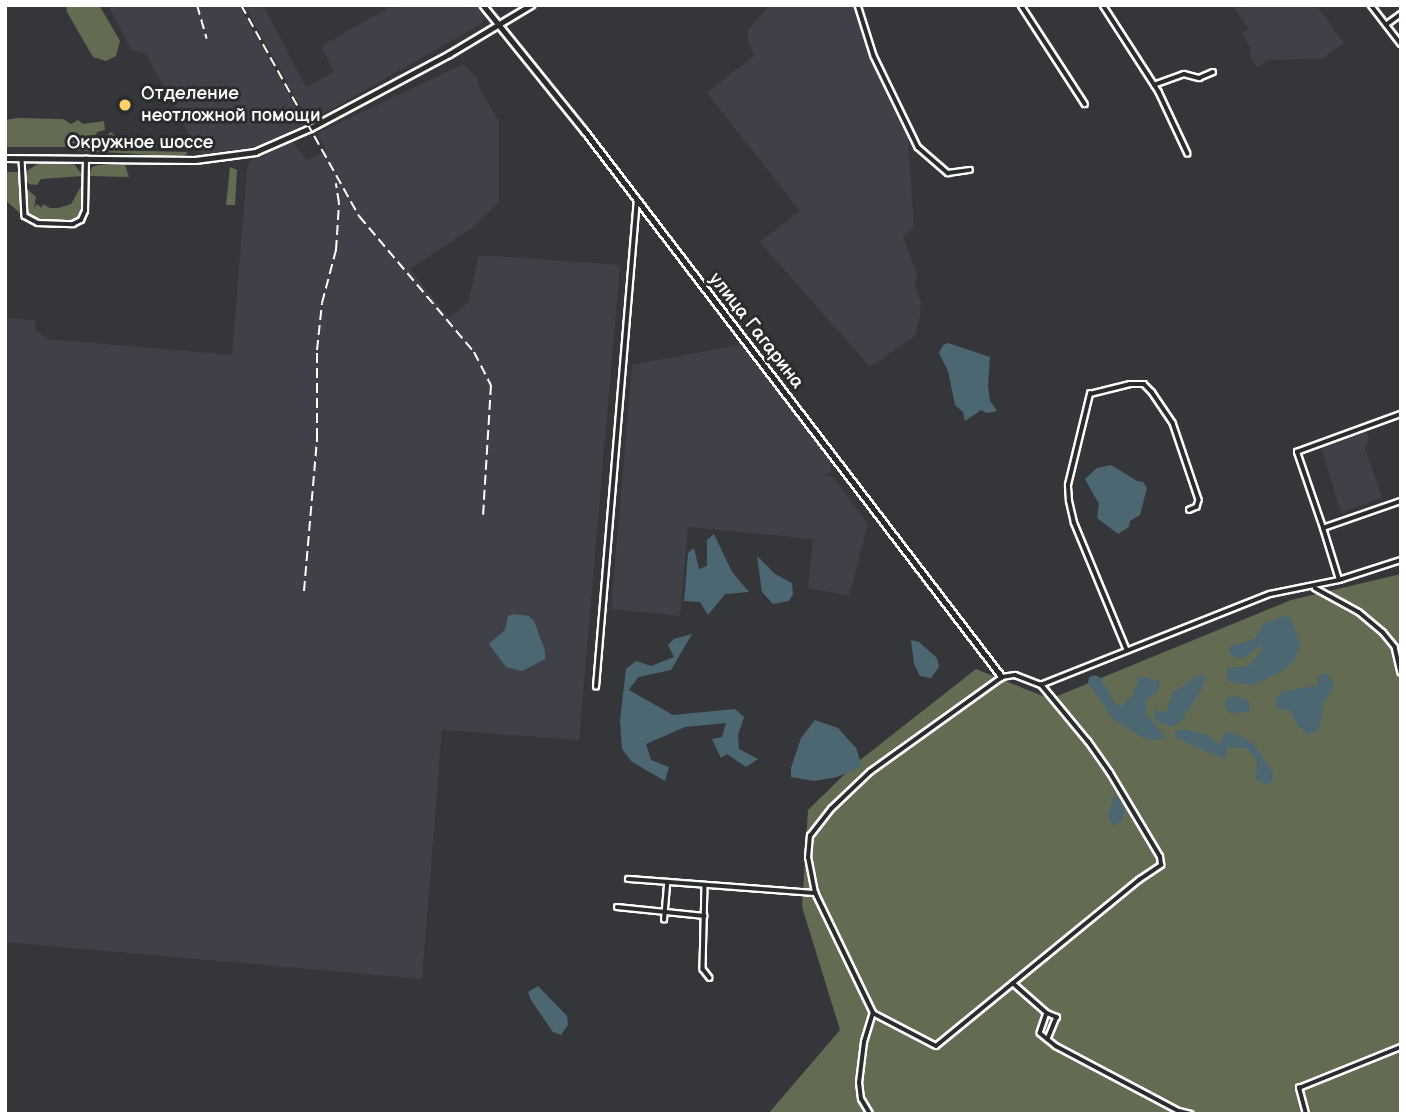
<!DOCTYPE html>
<meta charset="utf-8">
<style>
body{margin:0}
#map{position:relative;width:1406px;height:1119px;overflow:hidden;background:#34363a;font-family:"Balsamiq Sans",sans-serif}
div>[style]{position:absolute}
.built>*{inset:0;background:#404049}
.green>*{inset:0;background:#636c52}
.water>*{inset:0;background:#4d6772}
.roads{filter:drop-shadow(2px 0 #fff) drop-shadow(-2px 0 #fff) drop-shadow(0 2px #fff) drop-shadow(0 -2px #fff)}
.minor>*{height:3.5px;margin:-1.75px;padding:0 1.75px;transform-origin:1.75px;border-radius:1.75px;background:#2a2d2e}
.tertiary>*{height:4.5px;margin:-2.25px;padding:0 2.25px;transform-origin:2.25px;border-radius:2.25px;background:#2a2d2e}
.primary>*{height:5px;margin:-2.5px;padding:0 2.5px;transform-origin:2.5px;border-radius:2.5px;background:#2a2d2e}
.rail>*{height:2px;margin-top:-1px;transform-origin:0;background:repeating-linear-gradient(90deg,#fff 0 10px,transparent 0 15px)}
.dots>*{width:19px;height:19px;translate:-50% -50%;box-sizing:border-box;border:4px solid #2a2d2e;border-radius:50%}
span{translate:-50% -50%;white-space:nowrap;text-align:center;line-height:1.15;-webkit-text-stroke:6px #2a2d2e;paint-order:stroke}
.poi-label{font-size:19px;color:#fff}
.left{translate:0 -50%;text-align:left}
.street-label{font-size:19px;color:#fff}
.frame{position:absolute;inset:0;border:7px solid #fff;pointer-events:none}
</style>
<div id="map">
<div class="built">
<div style="clip-path:polygon(108px 5px,239px 5px,305px 124px,254px 147px,200px 155px,146px 54px,132px 50px)"></div>
<div style="clip-path:polygon(244px 5px,263px 5px,306px 87px,334px 72px,321px 46px,394px 5px,478px 5px,485px 17px,481px 24px,309px 122px)"></div>
<div style="clip-path:polygon(770px 5px,857px 5px,875px 67px,907px 126px,914px 227px,903px 237px,917px 275px,915px 286px,921px 302px,920px 316px,915px 336px,870px 367px,760px 242px,800px 211px,707px 93px,755px 55px,748px 44px,748px 30px)"></div>
<div style="clip-path:polygon(1232px 5px,1316px 5px,1344px 43px,1322px 59px,1269px 60px,1257px 67px,1250px 57px,1251px 48px,1242px 34px,1249px 29px)"></div>
<div style="clip-path:polygon(464px 64px,477px 78px,479px 88px,499px 121px,499px 202px,472px 228px,410px 269px,449px 318px,468px 303px,479px 255px,620px 265px,579px 740px,442px 730px,422px 979px,5px 942px,5px 318px,36px 320px,35px 330px,47px 339px,232px 355px,247px 170px,250px 161px,292px 141px,306px 160px,326px 150px,317px 133px)"></div>
<div style="clip-path:polygon(744px 344px,832px 458px,830px 473px,822px 477px,832px 476px,868px 524px,849px 596px,808px 588px,813px 539px,688px 527px,680px 616px,611px 609px,632px 365px)"></div>
<div style="clip-path:polygon(1366px 431px,1369px 439px,1365px 448px,1382px 497px,1341px 513px,1321px 447px)"></div>
</div>
<div class="green">
<div style="clip-path:polygon(66px 5px,99px 5px,120px 41px,116px 56px,106px 61px,93px 57px,67px 12px)"></div>
<div style="clip-path:polygon(17px 118px,63px 119px,71px 124px,78px 120px,83px 124px,104px 121px,105px 130px,97px 132px,96px 135px,102px 140px,111px 132px,123px 143px,155px 143px,157px 147px,5px 147px,5px 120px)"></div>
<div style="clip-path:polygon(69px 150px,70px 149px,188px 152px,185px 155px,153px 155px)"></div>
<div style="clip-path:polygon(38px 164px,74px 164px,83px 176px,41px 179px,37px 185px,29px 184px,26px 181px,28px 170px)"></div>
<div style="clip-path:polygon(98px 165px,125px 165px,129px 177px,89px 176px,92px 167px)"></div>
<div style="clip-path:polygon(230px 167px,237px 170px,235px 205px,226px 205px)"></div>
<div style="clip-path:polygon(5px 172px,19px 172px,20px 213px,5px 200px)"></div>
<div style="clip-path:polygon(83px 183px,82px 212px,75px 220px,37px 220px,28px 214px,27px 189px,36px 197px,34px 208px,37px 204px,42px 208px,43px 204px,50px 208px,58px 208px,71px 204px)"></div>
<div style="clip-path:polygon(1401px 574px,1401px 1114px,768px 1114px,840px 1030px,802px 907px,808px 810px,855px 764px,976px 669px,1050px 699px,1291px 600px)"></div>
</div>
<div class="water">
<div style="clip-path:polygon(948px 343px,990px 357px,988px 386px,990px 401px,997px 411px,987px 413px,981px 410px,965px 421px,963px 412px,955px 405px,948px 371px,939px 353px,943px 345px)"></div>
<div style="clip-path:polygon(1111px 465px,1137px 481px,1143px 482px,1147px 488px,1140px 515px,1130px 521px,1129px 527px,1118px 534px,1097px 518px,1099px 504px,1085px 479px,1097px 468px)"></div>
<div style="clip-path:polygon(714px 534px,732px 572px,749px 592px,725px 594px,708px 615px,700px 602px,684px 601px,685px 591px,688px 553px,694px 548px,699px 569px,707px 566px,707px 540px)"></div>
<div style="clip-path:polygon(757px 556px,775px 574px,792px 583px,793px 594px,789px 601px,773px 604px,762px 592px)"></div>
<div style="clip-path:polygon(514px 614px,529px 616px,534px 621px,545px 651px,545px 659px,522px 671px,506px 667px,489px 644px,505px 630px,508px 616px)"></div>
<div style="clip-path:polygon(1283px 616px,1290px 617px,1301px 645px,1294px 661px,1277px 674px,1252px 685px,1228px 682px,1227px 668px,1249px 666px,1262px 649px,1260px 646px,1244px 658px,1237px 658px,1228px 653px,1231px 646px,1255px 639px,1263px 624px)"></div>
<div style="clip-path:polygon(692px 634px,671px 670px,638px 677px,629px 690px,673px 715px,735px 709px,744px 717px,738px 735px,739px 749px,758px 759px,746px 767px,727px 754px,721px 758px,712px 739px,722px 737px,726px 723px,685px 727px,646px 744px,651px 760px,669px 767px,665px 781px,632px 762px,622px 749px,620px 720px,626px 669px,636px 661px,651px 666px,674px 657px,668px 645px,674px 639px)"></div>
<div style="clip-path:polygon(911px 640px,919px 642px,937px 658px,939px 667px,931px 678px,920px 676px,914px 664px)"></div>
<div style="clip-path:polygon(1328px 674px,1334px 686px,1324px 702px,1319px 729px,1309px 735px,1298px 726px,1290px 711px,1276px 708px,1275px 701px,1281px 692px,1317px 685px,1318px 675px)"></div>
<div style="clip-path:polygon(1095px 675px,1101px 678px,1115px 703px,1121px 706px,1132px 696px,1139px 676px,1160px 681px,1158px 691px,1147px 700px,1146px 713px,1165px 737px,1159px 740px,1145px 739px,1114px 720px,1088px 683px,1089px 677px)"></div>
<div style="clip-path:polygon(1204px 675px,1206px 678px,1199px 694px,1180px 723px,1171px 727px,1154px 720px,1154px 710px,1166px 712px,1173px 692px,1197px 676px)"></div>
<div style="clip-path:polygon(1236px 696px,1249px 701px,1250px 711px,1230px 714px,1225px 706px,1226px 699px)"></div>
<div style="clip-path:polygon(815px 720px,838px 728px,856px 748px,862px 766px,837px 777px,814px 781px,791px 777px,791px 768px,801px 738px)"></div>
<div style="clip-path:polygon(1185px 729px,1208px 735px,1218px 744px,1228px 730px,1253px 743px,1273px 772px,1272px 782px,1266px 784px,1256px 780px,1257px 760px,1246px 748px,1228px 748px,1224px 759px,1176px 738px,1175px 731px)"></div>
<div style="clip-path:polygon(1113px 796px,1117px 796px,1125px 811px,1123px 820px,1114px 826px,1108px 818px)"></div>
<div style="clip-path:polygon(538px 986px,567px 1016px,568px 1025px,561px 1035px,553px 1032px,531px 1000px,528px 992px)"></div>
</div>
<div class="roads">
<div class="minor">
<div style="left:858px;top:5px;width:53px;rotate:72.6deg"></div>
<div style="left:874px;top:56px;width:101px;rotate:64.2deg"></div>
<div style="left:918px;top:147px;width:40px;rotate:41deg"></div>
<div style="left:948px;top:173px;width:22px;rotate:-8deg"></div>
<div style="left:1021px;top:5px;width:118px;rotate:57.1deg"></div>
<div style="left:1103px;top:5px;width:103px;rotate:57.2deg"></div>
<div style="left:1159px;top:92px;width:68px;rotate:64.9deg"></div>
<div style="left:1371px;top:5px;width:49px;rotate:52.4deg"></div>
<div style="left:1386px;top:25px;width:19px;rotate:-36deg"></div>
<div style="left:1154px;top:85px;width:32px;rotate:-20deg"></div>
<div style="left:1184px;top:74px;width:16px;rotate:15deg"></div>
<div style="left:1199px;top:78px;width:15px;rotate:-23deg"></div>
<div style="left:22px;top:159px;width:57px;rotate:87deg"></div>
<div style="left:25px;top:216px;width:15px;rotate:28deg"></div>
<div style="left:38px;top:223px;width:35px;rotate:2deg"></div>
<div style="left:73px;top:224px;width:9px;rotate:-27deg"></div>
<div style="left:81px;top:220px;width:10px;rotate:-66deg"></div>
<div style="left:85px;top:211px;width:52px;rotate:-88.9deg"></div>
<div style="left:1323px;top:528px;width:80px;rotate:-108.9deg"></div>
<div style="left:1297px;top:452px;width:111px;rotate:-20.1deg"></div>
<div style="left:1339px;top:580px;width:65px;rotate:-17.9deg"></div>
<div style="left:1315px;top:588px;width:50px;rotate:28.6deg"></div>
<div style="left:1359px;top:612px;width:31px;rotate:40deg"></div>
<div style="left:1383px;top:632px;width:19px;rotate:51deg"></div>
<div style="left:1395px;top:647px;width:26px;rotate:77deg"></div>
<div style="left:1127px;top:651px;width:139px;rotate:-112.5deg"></div>
<div style="left:1074px;top:523px;width:23px;rotate:-103deg"></div>
<div style="left:1069px;top:501px;width:16px;rotate:-94deg"></div>
<div style="left:1068px;top:485px;width:94px;rotate:-76.4deg"></div>
<div style="left:1090px;top:394px;width:41px;rotate:-14deg"></div>
<div style="left:1130px;top:384px;width:14px"></div>
<div style="left:1144px;top:384px;width:11px;rotate:45deg"></div>
<div style="left:1152px;top:392px;width:37px;rotate:56deg"></div>
<div style="left:1173px;top:423px;width:81px;rotate:71.3deg"></div>
<div style="left:1199px;top:500px;width:7px;rotate:106deg"></div>
<div style="left:1197px;top:507px;width:8px;rotate:157deg"></div>
<div style="left:596px;top:687px;width:489px;rotate:-85.2deg"></div>
<div style="left:628px;top:879px;width:188px;rotate:4.3deg"></div>
<div style="left:705px;top:885px;width:84px;rotate:91.4deg"></div>
<div style="left:703px;top:969px;width:11px;rotate:52deg"></div>
<div style="left:617px;top:907px;width:88px;rotate:5.8deg"></div>
<div style="left:664px;top:920px;width:38px;rotate:-85deg"></div>
<div style="left:1013px;top:983px;width:45px;rotate:41.4deg"></div>
<div style="left:1047px;top:1013px;width:21px;rotate:109deg"></div>
<div style="left:1040px;top:1033px;width:21px;rotate:39deg"></div>
<div style="left:1056px;top:1046px;width:139px;rotate:27.9deg"></div>
<div style="left:1179px;top:1111px;width:12px;rotate:14deg"></div>
<div style="left:873px;top:1013px;width:71px;rotate:27.6deg"></div>
<div style="left:936px;top:1046px;width:262px;rotate:-39.3deg"></div>
<div style="left:1139px;top:880px;width:27px;rotate:-34deg"></div>
<div style="left:1161px;top:865px;width:8px;rotate:-97deg"></div>
<div style="left:1160px;top:857px;width:98px;rotate:-120.8deg"></div>
<div style="left:1110px;top:773px;width:38px;rotate:-125deg"></div>
<div style="left:1088px;top:742px;width:74px;rotate:-129.5deg"></div>
<div style="left:1047px;top:1013px;width:11px;rotate:22deg"></div>
<div style="left:1057px;top:1017px;width:24px;rotate:112deg"></div>
<div style="left:870px;top:1114px;width:17px;rotate:-121deg"></div>
<div style="left:861px;top:1099px;width:16px;rotate:-97deg"></div>
<div style="left:859px;top:1083px;width:41px;rotate:-83deg"></div>
<div style="left:864px;top:1042px;width:30px;rotate:-73deg"></div>
<div style="left:873px;top:1013px;width:133px;rotate:-115.8deg"></div>
<div style="left:815px;top:893px;width:36px;rotate:-101deg"></div>
<div style="left:808px;top:858px;width:22px;rotate:-85deg"></div>
<div style="left:810px;top:836px;width:34px;rotate:-52deg"></div>
<div style="left:831px;top:809px;width:54px;rotate:-43.5deg"></div>
<div style="left:870px;top:772px;width:163px;rotate:-35.7deg"></div>
<div style="left:1002px;top:677px;width:13px;rotate:-9deg"></div>
<div style="left:1015px;top:675px;width:28px;rotate:21deg"></div>
<div style="left:1041px;top:685px;width:246px;rotate:-21.7deg"></div>
<div style="left:1270px;top:594px;width:70px;rotate:-11.5deg"></div>
<div style="left:1339px;top:580px;width:54px;rotate:-107.1deg"></div>
<div style="left:1323px;top:528px;width:83px;rotate:-19.1deg"></div>
<div style="left:1306px;top:1114px;width:27px;rotate:-105deg"></div>
<div style="left:1299px;top:1088px;width:110px;rotate:-21.9deg"></div>
</div>
<div class="tertiary">
<div style="left:483px;top:5px;width:161px;rotate:51.1deg"></div>
<div style="left:584px;top:130px;width:688px;rotate:52.61deg"></div>
</div>
<div class="primary">
<div style="left:5px;top:158px;width:190px;rotate:0.6deg"></div>
<div style="left:195px;top:160px;width:61px;rotate:-7.6deg"></div>
<div style="left:255px;top:152px;width:60px;rotate:-23.6deg"></div>
<div style="left:310px;top:128px;width:157px;rotate:-28deg"></div>
<div style="left:449px;top:54px;width:96px;rotate:-30.9deg"></div>
</div>
</div>
<div class="rail">
<div style="left:197px;top:5px;width:35px;rotate:74deg"></div>
<div style="left:241px;top:5px;width:242px;rotate:60.8deg"></div>
<div style="left:359px;top:216px;width:178px;rotate:49.8deg"></div>
<div style="left:474px;top:352px;width:37px;rotate:63deg"></div>
<div style="left:491px;top:385px;width:131px;rotate:93.5deg"></div>
<div style="left:304px;top:591px;width:154px;rotate:-85.1deg"></div>
<div style="left:317px;top:438px;width:88px;rotate:-90deg"></div>
<div style="left:317px;top:350px;width:47px;rotate:-83.9deg"></div>
<div style="left:322px;top:303px;width:55px;rotate:-75.2deg"></div>
<div style="left:336px;top:250px;width:47px;rotate:-86.3deg"></div>
<div style="left:339px;top:203px;width:20px;rotate:-99deg"></div>
</div>
<div class="dots">
<div style="left:125px;top:105px;background:#ffd166"></div>
</div>
<div class="poi-label">
<span class="left" style="left:141px;top:105px">Отделение<br>неотложной помощи</span>
</div>
<div class="street-label">
<span style="left:140px;top:143px">Окружное шоссе</span>
<span style="left:756px;top:331px;rotate:52deg">улица Гагарина</span>
</div>
<div class="frame"></div>
</div>
